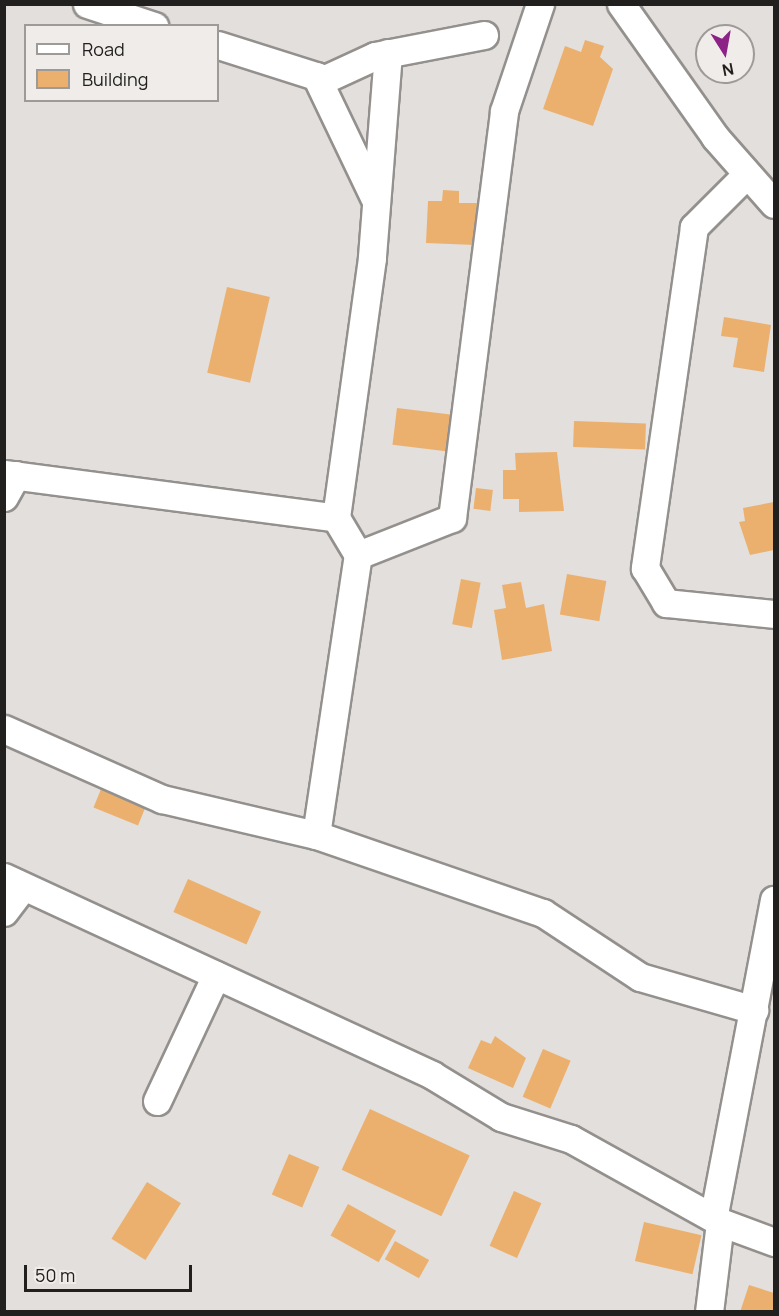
<!DOCTYPE html>
<style>
body{margin:0}
#map{position:relative;width:779px;height:1316px;overflow:hidden;background:#e2dfdc;font-family:Manrope,sans-serif}
div>[style]{position:absolute}
.building>*{inset:0;background:#ecb06e;transform-origin:0 0}
.roads{filter:drop-shadow(2px 0 #93908d) drop-shadow(-2px 0 #93908d) drop-shadow(0 2px #93908d) drop-shadow(0 -2px #93908d)}
.minor>*{height:27px;margin:-13.5px;padding:0 13.5px;transform-origin:13.5px;border-radius:13.5px;background:#fff}
span{translate:-50% -50%;white-space:nowrap;text-align:center;line-height:1.15;-webkit-text-stroke:4.5px #efece9;paint-order:stroke}
.frame{position:absolute;inset:0;border:6px solid #21201f;pointer-events:none}
.legend{position:absolute;left:24px;top:24px;width:195px;height:78px;box-sizing:border-box;background:#efece9;border:2px solid #9d9a98;margin:0;padding:8px 10px;list-style:none;font-size:18px;color:#21201f}
.legend li{display:flex;align-items:center;gap:12px;height:30px}
.legend b{width:30px;border:2px solid #9d9a98}
.north{position:absolute;left:695px;top:24px;width:60px;height:60px;box-sizing:border-box;background:#efece9;border:2px solid #9d9a98;border-radius:50%;rotate:169deg;font-size:16px;font-weight:700;line-height:24px;text-align:center;color:#21201f}
.north::after{content:'';display:block;margin:auto;width:21px;height:27px;background:#8c2286;clip-path:polygon(50% 0,100% 100%,50% 72%,0 100%)}
.scale{position:absolute;left:24px;top:1265px;width:168px;height:27px;box-sizing:border-box;border:3px solid #21201f;border-top:0;padding-left:8px;font-size:18px;line-height:21px;white-space:nowrap;color:#21201f;-webkit-text-stroke:4px #efece9;paint-order:stroke}
</style>
<div id="map">
<div class="building">
<div style="clip-path:polygon(585px 40px,604px 46px,600px 57px,613px 69px,593px 126px,543px 109px,565px 46px,581px 52px)"></div>
<div style="clip-path:polygon(443px 190px,459px 191px,459px 203px,477px 203px,475px 245px,426px 243px,428px 201px,442px 201px)"></div>
<div style="left:227px;top:287px;width:44px;height:88px;rotate:13deg"></div>
<div style="clip-path:polygon(724px 317px,771px 325px,764px 372px,733px 367px,738px 338px,721px 336px)"></div>
<div style="left:397px;top:408px;width:58px;height:37px;rotate:7deg"></div>
<div style="left:574px;top:421px;width:72px;height:26px;rotate:2deg"></div>
<div style="clip-path:polygon(557px 452px,564px 511px,519px 512px,519px 499px,503px 499px,503px 470px,516px 470px,515px 453px)"></div>
<div style="left:476px;top:488px;width:17px;height:21px;rotate:7deg"></div>
<div style="clip-path:polygon(774px 502px,774px 550px,750px 555px,739px 522px,745px 521px,743px 508px)"></div>
<div style="left:567px;top:574px;width:40px;height:41px;rotate:10deg"></div>
<div style="left:461px;top:579px;width:20px;height:46px;rotate:11deg"></div>
<div style="clip-path:polygon(521px 582px,526px 608px,544px 604px,552px 651px,502px 660px,494px 610px,506px 608px,502px 585px)"></div>
<div style="left:101px;top:789px;width:48px;height:20px;rotate:22deg"></div>
<div style="left:188px;top:879px;width:80px;height:36px;rotate:24deg"></div>
<div style="clip-path:polygon(495px 1036px,526px 1058px,513px 1088px,468px 1068px,481px 1040px,491px 1044px)"></div>
<div style="left:543px;top:1049px;width:30px;height:52px;rotate:23deg"></div>
<div style="left:370px;top:1109px;width:110px;height:67px;rotate:25deg"></div>
<div style="left:289px;top:1154px;width:33px;height:44px;rotate:23deg"></div>
<div style="left:147px;top:1182px;width:40px;height:67px;rotate:32deg"></div>
<div style="left:514px;top:1191px;width:30px;height:60px;rotate:24deg"></div>
<div style="left:348px;top:1204px;width:55px;height:36px;rotate:29deg"></div>
<div style="left:644px;top:1222px;width:59px;height:40px;rotate:13deg"></div>
<div style="left:395px;top:1241px;width:39px;height:21px;rotate:29deg"></div>
<div style="clip-path:polygon(749px 1285px,774px 1293px,774px 1312px,740px 1312px)"></div>
</div>
<div class="roads">
<div class="minor">
<div style="left:87px;top:4px;width:71px;rotate:18.2deg"></div>
<div style="left:621px;top:4px;width:163px;rotate:54.7deg"></div>
<div style="left:715px;top:137px;width:89px;rotate:48.6deg"></div>
<div style="left:218px;top:45px;width:112px;rotate:17.6deg"></div>
<div style="left:325px;top:79px;width:55px;rotate:-24.7deg"></div>
<div style="left:375px;top:56px;width:111px;rotate:-10.9deg"></div>
<div style="left:388px;top:53px;width:206px;rotate:94.5deg"></div>
<div style="left:372px;top:258px;width:262px;rotate:97.9deg"></div>
<div style="left:336px;top:518px;width:43px;rotate:59.3deg"></div>
<div style="left:358px;top:555px;width:101px;rotate:-21.5deg"></div>
<div style="left:452px;top:518px;width:410px;rotate:-82.7deg"></div>
<div style="left:504px;top:111px;width:113px;rotate:-71.4deg"></div>
<div style="left:316px;top:76px;width:139px;rotate:64.4deg"></div>
<div style="left:746px;top:175px;width:74px;rotate:135deg"></div>
<div style="left:694px;top:227px;width:345px;rotate:98.2deg"></div>
<div style="left:645px;top:568px;width:41px;rotate:59deg"></div>
<div style="left:666px;top:603px;width:109px;rotate:5.8deg"></div>
<div style="left:4px;top:474px;width:335px;rotate:7.5deg"></div>
<div style="left:4px;top:497px;width:25px;rotate:-61deg"></div>
<div style="left:4px;top:729px;width:173px;rotate:23.9deg"></div>
<div style="left:162px;top:799px;width:158px;rotate:13.2deg"></div>
<div style="left:316px;top:835px;width:240px;rotate:19deg"></div>
<div style="left:543px;top:913px;width:116px;rotate:33.4deg"></div>
<div style="left:640px;top:977px;width:119px;rotate:16.1deg"></div>
<div style="left:316px;top:835px;width:283px;rotate:-81.5deg"></div>
<div style="left:4px;top:877px;width:472px;rotate:24.8deg"></div>
<div style="left:432px;top:1075px;width:81px;rotate:31.3deg"></div>
<div style="left:501px;top:1117px;width:73px;rotate:17.4deg"></div>
<div style="left:571px;top:1139px;width:171px;rotate:29.1deg"></div>
<div style="left:720px;top:1222px;width:58px;rotate:20.3deg"></div>
<div style="left:4px;top:912px;width:30px;rotate:-53deg"></div>
<div style="left:157px;top:1101px;width:139px;rotate:-64.9deg"></div>
<div style="left:714px;top:1214px;width:320px;rotate:-79.2deg"></div>
<div style="left:709px;top:1312px;width:91px;rotate:-83deg"></div>
</div>
</div>
<div class="frame"></div>
<ul class="legend">
<li><b style="height:8px;background:#fff"></b>Road</li>
<li><b style="height:16px;background:#ecb06e"></b>Building</li>
</ul>
<div class="north">N</div>
<div class="scale">50 m</div>
</div>
